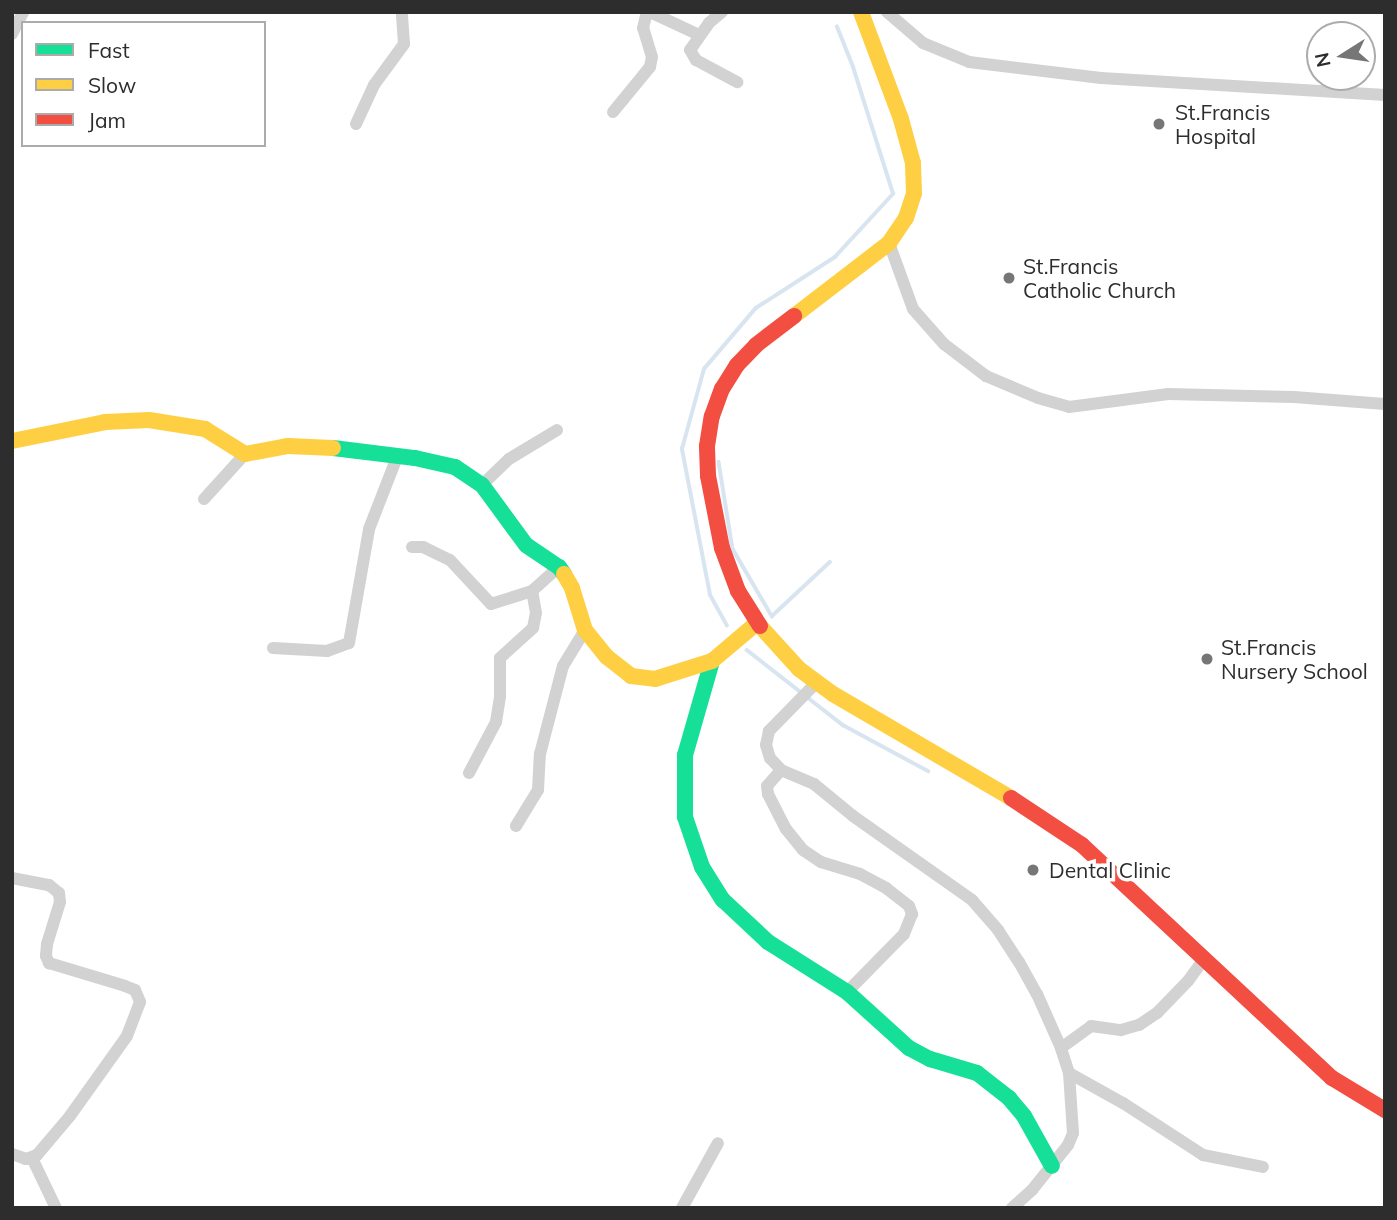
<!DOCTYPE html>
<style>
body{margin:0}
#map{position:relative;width:1397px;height:1220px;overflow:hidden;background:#fff;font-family:Mulish,sans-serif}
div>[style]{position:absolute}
.stream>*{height:3.5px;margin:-1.75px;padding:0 1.75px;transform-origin:1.75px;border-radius:1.75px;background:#d8e5f0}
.street>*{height:12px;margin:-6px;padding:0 6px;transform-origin:6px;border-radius:6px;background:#d2d2d2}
.fast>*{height:16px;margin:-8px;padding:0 8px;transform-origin:8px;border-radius:8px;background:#16e098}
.slow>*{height:16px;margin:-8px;padding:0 8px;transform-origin:8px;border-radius:8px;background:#ffcf43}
.jam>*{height:16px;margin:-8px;padding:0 8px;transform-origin:8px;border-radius:8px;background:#f24e42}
.dots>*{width:19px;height:19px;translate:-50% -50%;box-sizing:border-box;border:4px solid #fff;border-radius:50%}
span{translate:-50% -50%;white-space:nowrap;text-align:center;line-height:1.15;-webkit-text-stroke:7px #fff;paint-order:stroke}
.poi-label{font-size:21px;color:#2d2d2d}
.left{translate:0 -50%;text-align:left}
.frame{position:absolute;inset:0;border:14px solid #2d2d2d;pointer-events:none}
.legend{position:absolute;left:21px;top:21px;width:245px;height:126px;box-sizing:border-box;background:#fff;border:2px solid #ababab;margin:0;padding:9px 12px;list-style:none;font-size:21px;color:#2d2d2d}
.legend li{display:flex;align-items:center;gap:14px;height:35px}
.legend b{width:35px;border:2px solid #ababab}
.north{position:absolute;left:1306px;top:21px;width:70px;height:70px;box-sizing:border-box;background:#fff;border:2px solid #ababab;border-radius:50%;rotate:258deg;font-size:19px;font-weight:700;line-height:28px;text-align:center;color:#2d2d2d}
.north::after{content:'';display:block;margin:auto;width:24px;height:32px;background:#767676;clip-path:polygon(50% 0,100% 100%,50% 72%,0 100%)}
</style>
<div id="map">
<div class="stream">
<div style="left:719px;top:462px;width:88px;rotate:80.9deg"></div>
<div style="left:733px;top:549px;width:78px;rotate:59.8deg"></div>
<div style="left:772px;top:616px;width:79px;rotate:-43deg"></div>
<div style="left:727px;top:626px;width:35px;rotate:-119deg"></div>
<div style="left:710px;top:595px;width:149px;rotate:-100.9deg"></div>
<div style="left:682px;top:449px;width:83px;rotate:-74.6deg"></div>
<div style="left:704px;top:369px;width:80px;rotate:-49.6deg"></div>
<div style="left:756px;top:308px;width:94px;rotate:-32.8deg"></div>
<div style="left:835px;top:257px;width:86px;rotate:-47.4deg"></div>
<div style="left:893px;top:194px;width:133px;rotate:-107.5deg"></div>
<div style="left:853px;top:67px;width:43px;rotate:-111.8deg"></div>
<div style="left:747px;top:650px;width:122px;rotate:38deg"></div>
<div style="left:843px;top:725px;width:97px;rotate:28.4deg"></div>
</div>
<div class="street">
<div style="left:650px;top:12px;width:54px;rotate:25.1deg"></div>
<div style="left:722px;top:12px;width:17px;rotate:140deg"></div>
<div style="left:709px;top:23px;width:33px;rotate:125deg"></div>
<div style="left:690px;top:50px;width:12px;rotate:59deg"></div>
<div style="left:696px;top:60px;width:47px;rotate:28.2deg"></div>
<div style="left:887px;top:12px;width:48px;rotate:40.7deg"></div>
<div style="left:923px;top:43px;width:50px;rotate:22.4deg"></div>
<div style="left:969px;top:62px;width:133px;rotate:6.9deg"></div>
<div style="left:1101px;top:78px;width:285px;rotate:3.4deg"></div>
<div style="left:12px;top:34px;width:25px;rotate:-63deg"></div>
<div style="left:613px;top:112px;width:58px;rotate:-50.6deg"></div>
<div style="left:650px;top:67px;width:10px;rotate:-79deg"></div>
<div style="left:652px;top:57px;width:30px;rotate:-107deg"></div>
<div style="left:643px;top:28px;width:16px;rotate:-76deg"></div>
<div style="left:356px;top:124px;width:43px;rotate:-65.2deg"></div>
<div style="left:374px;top:85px;width:51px;rotate:-53.8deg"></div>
<div style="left:404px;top:44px;width:32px;rotate:-94deg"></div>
<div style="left:889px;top:243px;width:70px;rotate:70deg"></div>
<div style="left:913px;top:309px;width:47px;rotate:48.5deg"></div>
<div style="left:944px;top:344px;width:53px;rotate:37.3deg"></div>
<div style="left:986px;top:376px;width:56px;rotate:22.9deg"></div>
<div style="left:1038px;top:398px;width:32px;rotate:16deg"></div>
<div style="left:1069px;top:407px;width:100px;rotate:-7.5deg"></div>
<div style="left:1168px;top:394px;width:126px;rotate:1.4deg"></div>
<div style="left:1294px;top:397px;width:91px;rotate:4.4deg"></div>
<div style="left:482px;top:485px;width:37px;rotate:-44deg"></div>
<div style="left:509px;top:459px;width:56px;rotate:-31.1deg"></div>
<div style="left:204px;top:499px;width:61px;rotate:-47.7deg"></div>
<div style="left:412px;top:547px;width:11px"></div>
<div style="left:423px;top:547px;width:30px;rotate:26deg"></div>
<div style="left:450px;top:560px;width:60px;rotate:47deg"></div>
<div style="left:491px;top:604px;width:43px;rotate:-17.6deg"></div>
<div style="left:532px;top:591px;width:36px;rotate:-42deg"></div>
<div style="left:273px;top:648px;width:54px;rotate:3.2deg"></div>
<div style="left:327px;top:651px;width:23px;rotate:-20deg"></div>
<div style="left:349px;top:643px;width:116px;rotate:-80deg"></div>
<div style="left:369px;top:529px;width:77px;rotate:-68.7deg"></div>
<div style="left:817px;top:682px;width:69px;rotate:134.4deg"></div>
<div style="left:769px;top:731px;width:14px;rotate:102deg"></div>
<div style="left:766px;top:745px;width:14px;rotate:73deg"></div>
<div style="left:770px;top:758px;width:16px;rotate:47deg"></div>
<div style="left:781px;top:770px;width:36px;rotate:23deg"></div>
<div style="left:814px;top:784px;width:50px;rotate:39.4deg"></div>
<div style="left:853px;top:816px;width:146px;rotate:35.2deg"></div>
<div style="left:972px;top:900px;width:40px;rotate:49deg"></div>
<div style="left:998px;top:930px;width:38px;rotate:57deg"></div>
<div style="left:1019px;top:962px;width:37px;rotate:61deg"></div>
<div style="left:1037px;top:994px;width:59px;rotate:66deg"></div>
<div style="left:781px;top:770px;width:21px;rotate:131deg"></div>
<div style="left:767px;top:786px;width:8px;rotate:83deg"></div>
<div style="left:768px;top:794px;width:39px;rotate:63deg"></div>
<div style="left:786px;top:829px;width:27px;rotate:51deg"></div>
<div style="left:803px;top:850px;width:22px;rotate:34deg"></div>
<div style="left:821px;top:862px;width:41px;rotate:17.1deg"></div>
<div style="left:860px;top:874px;width:30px;rotate:28deg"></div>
<div style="left:886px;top:888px;width:29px;rotate:38deg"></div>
<div style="left:909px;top:906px;width:9px;rotate:69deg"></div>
<div style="left:912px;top:914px;width:22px;rotate:112deg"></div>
<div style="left:904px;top:934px;width:81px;rotate:134.5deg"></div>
<div style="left:469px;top:773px;width:58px;rotate:-62.1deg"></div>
<div style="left:496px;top:722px;width:26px;rotate:-81deg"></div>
<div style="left:500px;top:696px;width:38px;rotate:-90deg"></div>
<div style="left:500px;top:658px;width:45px;rotate:-42.3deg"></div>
<div style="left:533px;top:628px;width:15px;rotate:-79deg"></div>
<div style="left:536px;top:613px;width:22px;rotate:-100deg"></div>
<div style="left:516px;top:826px;width:42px;rotate:-58.6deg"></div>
<div style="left:538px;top:790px;width:36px;rotate:-87deg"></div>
<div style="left:540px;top:754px;width:91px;rotate:-75.4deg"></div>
<div style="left:563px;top:666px;width:42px;rotate:-58.6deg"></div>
<div style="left:12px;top:878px;width:38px;rotate:11deg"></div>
<div style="left:49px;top:885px;width:13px;rotate:39deg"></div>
<div style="left:59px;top:893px;width:9px;rotate:84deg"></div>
<div style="left:60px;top:902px;width:44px;rotate:107.2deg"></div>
<div style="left:47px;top:944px;width:12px;rotate:95deg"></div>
<div style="left:46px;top:956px;width:8px;rotate:67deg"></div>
<div style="left:49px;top:963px;width:79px;rotate:16.8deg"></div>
<div style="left:125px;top:986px;width:11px;rotate:22deg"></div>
<div style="left:135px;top:990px;width:13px;rotate:67deg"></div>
<div style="left:140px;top:1002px;width:36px;rotate:111deg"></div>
<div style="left:127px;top:1036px;width:98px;rotate:125.5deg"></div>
<div style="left:70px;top:1116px;width:51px;rotate:130.2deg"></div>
<div style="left:37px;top:1155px;width:12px;rotate:160deg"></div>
<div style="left:26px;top:1159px;width:15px;rotate:-160deg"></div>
<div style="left:1069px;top:1073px;width:62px;rotate:29.1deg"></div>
<div style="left:1123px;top:1103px;width:95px;rotate:33deg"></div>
<div style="left:1203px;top:1155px;width:61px;rotate:11.3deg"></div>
<div style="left:32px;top:1158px;width:55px;rotate:64.4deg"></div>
<div style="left:682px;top:1208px;width:74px;rotate:-61deg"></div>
<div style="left:1012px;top:1208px;width:27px;rotate:-42deg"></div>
<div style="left:1032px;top:1190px;width:58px;rotate:-51.3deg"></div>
<div style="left:1068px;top:1145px;width:13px;rotate:-67deg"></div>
<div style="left:1073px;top:1133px;width:60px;rotate:-93.8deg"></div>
<div style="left:1069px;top:1073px;width:26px;rotate:-108deg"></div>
<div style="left:1061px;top:1048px;width:37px;rotate:-36deg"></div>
<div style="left:1091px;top:1026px;width:30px;rotate:8deg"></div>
<div style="left:1121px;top:1030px;width:19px;rotate:-16deg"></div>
<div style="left:1139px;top:1025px;width:22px;rotate:-34deg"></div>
<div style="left:1157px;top:1013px;width:45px;rotate:-45.9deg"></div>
<div style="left:1188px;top:981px;width:29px;rotate:-54deg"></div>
</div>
<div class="fast">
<div style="left:333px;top:448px;width:83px;rotate:7deg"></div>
<div style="left:415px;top:458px;width:41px;rotate:12.7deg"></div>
<div style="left:455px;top:467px;width:32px;rotate:34deg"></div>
<div style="left:482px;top:485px;width:74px;rotate:53.7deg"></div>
<div style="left:526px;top:545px;width:40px;rotate:34deg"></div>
<div style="left:559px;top:567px;width:9px;rotate:54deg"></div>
<div style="left:712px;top:661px;width:98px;rotate:106deg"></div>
<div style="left:685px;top:755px;width:62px;rotate:90deg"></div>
<div style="left:685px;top:817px;width:53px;rotate:71.2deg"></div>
<div style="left:702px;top:867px;width:39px;rotate:58deg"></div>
<div style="left:723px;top:900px;width:62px;rotate:43deg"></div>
<div style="left:768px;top:942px;width:93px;rotate:32.3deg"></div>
<div style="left:847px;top:992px;width:84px;rotate:42.1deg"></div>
<div style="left:909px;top:1048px;width:24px;rotate:28deg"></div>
<div style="left:930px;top:1059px;width:49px;rotate:16.6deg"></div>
<div style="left:977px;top:1073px;width:41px;rotate:38deg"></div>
<div style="left:1009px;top:1098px;width:23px;rotate:50deg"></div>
<div style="left:1024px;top:1116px;width:57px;rotate:60.8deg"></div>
</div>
<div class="slow">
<div style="left:794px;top:316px;width:120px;rotate:-37.5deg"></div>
<div style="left:889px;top:243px;width:30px;rotate:-56deg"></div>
<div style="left:906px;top:218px;width:26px;rotate:-72deg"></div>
<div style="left:914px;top:193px;width:30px;rotate:-92deg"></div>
<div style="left:913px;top:163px;width:46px;rotate:-105.3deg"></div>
<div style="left:901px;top:119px;width:114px;rotate:-110.5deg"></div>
<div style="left:12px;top:441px;width:95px;rotate:-11.5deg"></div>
<div style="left:105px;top:422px;width:44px;rotate:-2.6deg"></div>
<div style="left:149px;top:420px;width:57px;rotate:9.1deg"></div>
<div style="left:205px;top:429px;width:47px;rotate:32deg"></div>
<div style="left:245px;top:454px;width:44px;rotate:-10.5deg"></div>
<div style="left:288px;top:446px;width:45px;rotate:2.5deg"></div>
<div style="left:564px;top:574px;width:16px;rotate:60deg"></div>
<div style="left:572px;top:588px;width:44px;rotate:72.8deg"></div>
<div style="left:585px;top:630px;width:35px;rotate:51deg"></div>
<div style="left:607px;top:657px;width:31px;rotate:38deg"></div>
<div style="left:631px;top:676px;width:24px;rotate:7deg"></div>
<div style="left:655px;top:679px;width:60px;rotate:-17.5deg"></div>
<div style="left:712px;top:661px;width:59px;rotate:-40.2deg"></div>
<div style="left:760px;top:626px;width:58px;rotate:47.8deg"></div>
<div style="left:799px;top:669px;width:42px;rotate:36.3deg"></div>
<div style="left:833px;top:694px;width:206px;rotate:30.3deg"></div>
</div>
<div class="jam">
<div style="left:760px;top:626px;width:41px;rotate:-122.2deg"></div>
<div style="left:738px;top:591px;width:46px;rotate:-110.4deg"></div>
<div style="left:722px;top:548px;width:73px;rotate:-101deg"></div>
<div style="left:708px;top:476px;width:30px;rotate:-92deg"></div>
<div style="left:707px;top:446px;width:30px;rotate:-81deg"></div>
<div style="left:712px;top:416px;width:29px;rotate:-70deg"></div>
<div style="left:722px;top:389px;width:28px;rotate:-58deg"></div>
<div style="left:737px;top:365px;width:28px;rotate:-46deg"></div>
<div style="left:756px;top:345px;width:48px;rotate:-37.3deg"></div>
<div style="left:1011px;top:798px;width:85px;rotate:33.5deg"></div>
<div style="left:1082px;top:845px;width:342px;rotate:43deg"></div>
<div style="left:1332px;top:1078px;width:62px;rotate:31.1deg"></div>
</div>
<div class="dots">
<div style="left:1159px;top:124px;background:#767676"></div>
<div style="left:1009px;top:278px;background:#767676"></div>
<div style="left:1207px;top:659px;background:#767676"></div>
<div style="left:1033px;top:870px;background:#767676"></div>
</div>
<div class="poi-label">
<span class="left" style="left:1175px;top:124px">St.Francis<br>Hospital</span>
<span class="left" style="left:1023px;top:278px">St.Francis<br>Catholic Church</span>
<span class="left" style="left:1221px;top:659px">St.Francis<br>Nursery School</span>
<span class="left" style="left:1049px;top:870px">Dental Clinic</span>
</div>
<div class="frame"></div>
<ul class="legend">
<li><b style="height:9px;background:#16e098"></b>Fast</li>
<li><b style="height:9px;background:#ffcf43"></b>Slow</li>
<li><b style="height:9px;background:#f24e42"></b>Jam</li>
</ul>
<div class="north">N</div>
</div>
